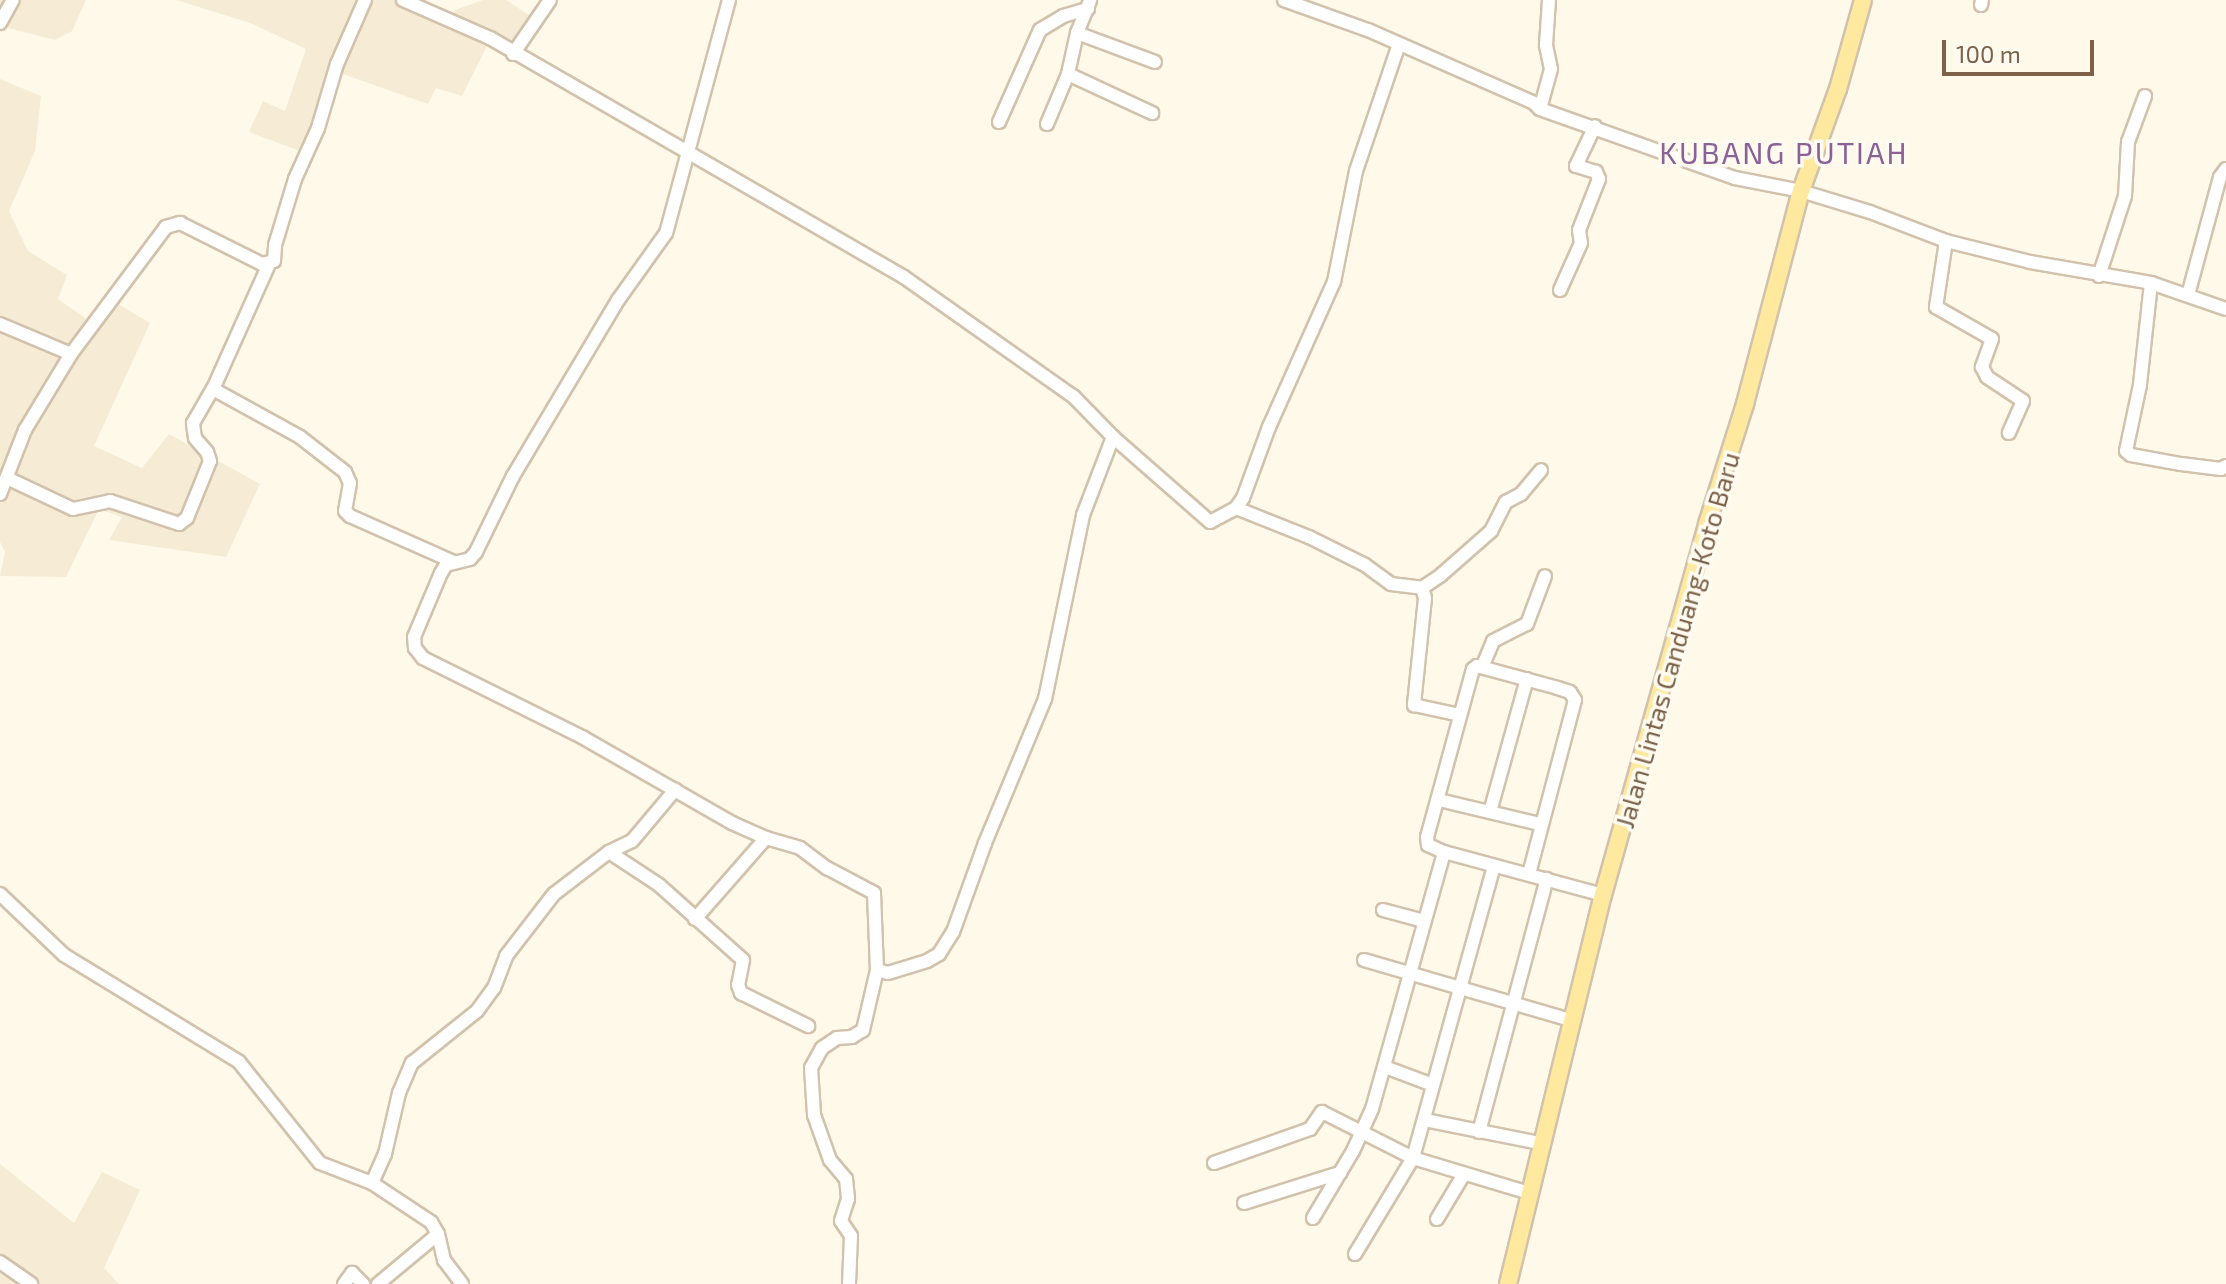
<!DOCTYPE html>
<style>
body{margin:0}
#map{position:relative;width:2226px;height:1284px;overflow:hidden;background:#fef9e8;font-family:"Exo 2",sans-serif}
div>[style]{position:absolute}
.residential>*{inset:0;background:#f6ecd6}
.roads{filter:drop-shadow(2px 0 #d2c2ac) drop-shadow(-2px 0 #d2c2ac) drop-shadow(0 2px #d2c2ac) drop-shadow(0 -2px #d2c2ac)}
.minor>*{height:12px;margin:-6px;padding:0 6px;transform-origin:6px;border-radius:6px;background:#fff}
.major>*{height:16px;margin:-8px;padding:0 8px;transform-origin:8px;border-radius:8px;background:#ffe99e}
span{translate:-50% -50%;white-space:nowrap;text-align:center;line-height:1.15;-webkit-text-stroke:7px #fffbf0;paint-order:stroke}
.street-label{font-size:26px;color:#7b6249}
.quarter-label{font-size:30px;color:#8c6197;letter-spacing:2px}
.scale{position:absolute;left:1942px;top:40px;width:152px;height:36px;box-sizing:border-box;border:4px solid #7b6249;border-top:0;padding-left:10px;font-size:24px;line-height:28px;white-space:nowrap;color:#7b6249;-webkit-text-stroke:6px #fffbf0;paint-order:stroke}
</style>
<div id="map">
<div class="residential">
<div style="clip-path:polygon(0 0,86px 0,72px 31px,55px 40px,0 26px)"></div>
<div style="clip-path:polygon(176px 0,404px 0,449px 20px,455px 10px,483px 0,506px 0,541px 23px,517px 56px,491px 38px,462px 96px,436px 88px,428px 104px,340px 73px,313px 156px,249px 132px,263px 101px,285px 111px,306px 49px,250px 23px)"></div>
<div style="clip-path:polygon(0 79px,41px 96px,35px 151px,9px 211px,28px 251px,67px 275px,58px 299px,95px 325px,108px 298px,150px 323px,94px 446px,142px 468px,169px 434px,260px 484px,226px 557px,109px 540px,122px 517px,99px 509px,66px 577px,0 576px,5px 552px,0 542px)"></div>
<div style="clip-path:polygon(0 1164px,74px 1223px,102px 1172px,140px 1190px,104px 1268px,119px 1284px,0 1284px)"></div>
</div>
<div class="roads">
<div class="minor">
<div style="left:403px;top:0;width:95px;rotate:23.6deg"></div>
<div style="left:490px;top:38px;width:478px;rotate:30deg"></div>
<div style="left:904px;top:277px;width:207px;rotate:35.2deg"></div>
<div style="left:1073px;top:396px;width:57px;rotate:45.7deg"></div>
<div style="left:1113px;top:437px;width:129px;rotate:41.2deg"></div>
<div style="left:1210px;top:522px;width:30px;rotate:-28deg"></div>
<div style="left:1236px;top:508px;width:12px;rotate:-55deg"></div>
<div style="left:1243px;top:498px;width:76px;rotate:-69.9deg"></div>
<div style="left:1269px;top:427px;width:159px;rotate:-65.9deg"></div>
<div style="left:1334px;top:282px;width:113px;rotate:-78.8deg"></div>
<div style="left:1356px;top:171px;width:134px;rotate:-71.3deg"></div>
<div style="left:729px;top:0;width:241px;rotate:105.1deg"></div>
<div style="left:666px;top:233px;width:82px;rotate:125.6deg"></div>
<div style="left:618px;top:300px;width:205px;rotate:120.8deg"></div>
<div style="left:513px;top:476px;width:85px;rotate:116deg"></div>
<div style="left:476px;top:552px;width:9px;rotate:131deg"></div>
<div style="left:470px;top:559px;width:25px;rotate:166deg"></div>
<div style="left:446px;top:565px;width:9px;rotate:122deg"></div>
<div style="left:441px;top:573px;width:69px;rotate:112.9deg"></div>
<div style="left:414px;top:637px;width:11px;rotate:85deg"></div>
<div style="left:415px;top:648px;width:13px;rotate:51deg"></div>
<div style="left:423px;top:658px;width:178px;rotate:26.4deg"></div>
<div style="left:582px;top:737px;width:173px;rotate:29.8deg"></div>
<div style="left:732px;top:823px;width:37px;rotate:24deg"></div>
<div style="left:766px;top:838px;width:35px;rotate:16deg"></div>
<div style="left:800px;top:848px;width:34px;rotate:37deg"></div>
<div style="left:827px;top:868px;width:53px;rotate:28deg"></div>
<div style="left:874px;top:893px;width:77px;rotate:87.8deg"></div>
<div style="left:877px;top:970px;width:62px;rotate:103.1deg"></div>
<div style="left:863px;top:1030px;width:13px;rotate:148deg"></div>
<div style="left:852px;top:1037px;width:15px;rotate:176deg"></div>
<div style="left:837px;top:1038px;width:18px;rotate:146deg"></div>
<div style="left:822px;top:1048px;width:23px;rotate:119deg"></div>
<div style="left:811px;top:1068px;width:47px;rotate:86.3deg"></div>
<div style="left:814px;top:1115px;width:48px;rotate:70.4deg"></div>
<div style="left:830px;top:1160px;width:25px;rotate:50deg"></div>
<div style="left:846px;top:1179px;width:20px;rotate:84deg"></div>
<div style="left:848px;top:1199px;width:23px;rotate:108deg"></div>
<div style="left:841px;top:1221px;width:18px;rotate:56deg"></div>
<div style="left:851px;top:1236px;width:48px;rotate:92.4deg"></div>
<div style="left:1284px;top:0;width:89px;rotate:19.7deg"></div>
<div style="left:1368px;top:30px;width:181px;rotate:23.7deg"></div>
<div style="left:1534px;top:103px;width:8px;rotate:45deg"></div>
<div style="left:1540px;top:109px;width:207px;rotate:19.5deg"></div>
<div style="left:1735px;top:178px;width:67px;rotate:11.1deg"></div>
<div style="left:1801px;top:191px;width:72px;rotate:16.9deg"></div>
<div style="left:1870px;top:212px;width:81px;rotate:20.9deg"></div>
<div style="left:1946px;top:241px;width:87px;rotate:14deg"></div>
<div style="left:2030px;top:262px;width:123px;rotate:9.8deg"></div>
<div style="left:2151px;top:283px;width:79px;rotate:19.1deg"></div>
<div style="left:1981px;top:5px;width:5px;rotate:-79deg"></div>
<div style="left:0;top:23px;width:26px;rotate:-61deg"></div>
<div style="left:1077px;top:33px;width:83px;rotate:20.4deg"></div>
<div style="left:513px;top:54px;width:65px;rotate:-55.6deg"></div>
<div style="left:1068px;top:74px;width:93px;rotate:24.9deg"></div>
<div style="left:1540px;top:109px;width:41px;rotate:-74.6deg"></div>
<div style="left:1551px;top:69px;width:25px;rotate:-102deg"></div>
<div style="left:1546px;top:45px;width:45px;rotate:-86.2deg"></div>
<div style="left:999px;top:122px;width:101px;rotate:-66deg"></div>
<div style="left:1040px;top:30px;width:27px;rotate:-31deg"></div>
<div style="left:1063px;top:16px;width:26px;rotate:-16deg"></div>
<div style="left:1047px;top:124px;width:54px;rotate:-67.2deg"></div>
<div style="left:1068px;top:74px;width:42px;rotate:-77.6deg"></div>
<div style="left:1077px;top:33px;width:35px;rotate:-68deg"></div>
<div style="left:1946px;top:241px;width:67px;rotate:98.6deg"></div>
<div style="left:1936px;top:307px;width:64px;rotate:29.7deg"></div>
<div style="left:1992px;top:339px;width:30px;rotate:110deg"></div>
<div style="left:1982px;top:367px;width:11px;rotate:63deg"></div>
<div style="left:1987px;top:377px;width:43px;rotate:33.7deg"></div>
<div style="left:2023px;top:401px;width:35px;rotate:114deg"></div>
<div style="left:269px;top:264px;width:137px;rotate:114.1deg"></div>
<div style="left:213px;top:389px;width:99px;rotate:28.9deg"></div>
<div style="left:300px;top:437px;width:57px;rotate:37.9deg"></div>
<div style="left:345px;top:472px;width:12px;rotate:66deg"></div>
<div style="left:350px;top:483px;width:28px;rotate:100deg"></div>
<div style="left:345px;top:511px;width:7px;rotate:45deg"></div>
<div style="left:350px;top:516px;width:114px;rotate:23.9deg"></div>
<div style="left:2099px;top:276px;width:84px;rotate:-72deg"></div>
<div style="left:2125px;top:196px;width:54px;rotate:-86.8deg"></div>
<div style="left:2128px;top:142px;width:49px;rotate:-69.7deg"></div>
<div style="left:2151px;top:283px;width:103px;rotate:96.2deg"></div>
<div style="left:2140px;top:385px;width:67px;rotate:102deg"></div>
<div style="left:2126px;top:451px;width:6px;rotate:39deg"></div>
<div style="left:2131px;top:455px;width:51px;rotate:10.2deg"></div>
<div style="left:2181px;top:464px;width:40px;rotate:7.1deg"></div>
<div style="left:2221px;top:469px;width:6px;rotate:-31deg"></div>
<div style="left:1560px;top:290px;width:51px;rotate:-65.9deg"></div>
<div style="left:1581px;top:243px;width:13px;rotate:-99deg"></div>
<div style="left:1579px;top:230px;width:55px;rotate:-68.6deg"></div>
<div style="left:1599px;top:179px;width:8px;rotate:-113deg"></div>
<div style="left:1596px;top:172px;width:21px;rotate:-163deg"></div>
<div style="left:1576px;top:166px;width:44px;rotate:-64.6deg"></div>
<div style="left:2188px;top:295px;width:122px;rotate:-74.8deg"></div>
<div style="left:2220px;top:177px;width:10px;rotate:-53deg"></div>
<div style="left:0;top:324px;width:77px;rotate:22.9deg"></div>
<div style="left:7px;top:478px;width:73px;rotate:25.2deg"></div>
<div style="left:73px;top:509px;width:38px;rotate:-12deg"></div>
<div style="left:110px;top:501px;width:73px;rotate:18.4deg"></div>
<div style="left:179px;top:524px;width:10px;rotate:-37deg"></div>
<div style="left:187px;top:518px;width:61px;rotate:-68deg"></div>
<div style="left:210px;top:461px;width:9px;rotate:-108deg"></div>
<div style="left:207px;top:452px;width:18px;rotate:-131deg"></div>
<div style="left:195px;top:438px;width:15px;rotate:-98deg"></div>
<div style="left:193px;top:423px;width:39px;rotate:-60deg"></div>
<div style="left:0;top:494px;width:69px;rotate:-68.7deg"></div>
<div style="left:25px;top:430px;width:89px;rotate:-58.8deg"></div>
<div style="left:71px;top:354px;width:159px;rotate:-53.2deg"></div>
<div style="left:166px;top:227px;width:15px;rotate:-16deg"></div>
<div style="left:180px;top:223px;width:92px;rotate:26.6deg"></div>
<div style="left:262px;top:264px;width:12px;rotate:-14deg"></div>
<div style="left:274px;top:261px;width:16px;rotate:-86deg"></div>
<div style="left:275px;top:245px;width:69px;rotate:-73.1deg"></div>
<div style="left:295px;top:179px;width:56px;rotate:-65.7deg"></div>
<div style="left:318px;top:128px;width:67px;rotate:-73.5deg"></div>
<div style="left:337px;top:64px;width:70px;rotate:-66.4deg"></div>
<div style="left:1236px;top:508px;width:79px;rotate:21.7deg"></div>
<div style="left:1309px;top:537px;width:63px;rotate:26.6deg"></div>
<div style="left:1365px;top:565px;width:32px;rotate:36deg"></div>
<div style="left:1391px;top:584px;width:31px;rotate:7deg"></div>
<div style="left:1422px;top:588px;width:10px;rotate:73deg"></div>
<div style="left:1425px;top:598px;width:108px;rotate:95.9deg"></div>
<div style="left:1414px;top:705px;width:47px;rotate:12.3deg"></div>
<div style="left:1422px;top:588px;width:23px;rotate:-34deg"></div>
<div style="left:1441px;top:575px;width:67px;rotate:-41.3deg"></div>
<div style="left:1491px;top:531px;width:33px;rotate:-63deg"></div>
<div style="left:1506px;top:502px;width:17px;rotate:-28deg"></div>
<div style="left:1521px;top:494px;width:31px;rotate:-50deg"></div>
<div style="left:1483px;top:665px;width:26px;rotate:-67deg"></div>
<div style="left:1493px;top:641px;width:38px;rotate:-27deg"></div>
<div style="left:1527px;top:624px;width:51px;rotate:-69.4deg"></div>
<div style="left:1439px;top:800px;width:104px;rotate:13.4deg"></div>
<div style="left:1490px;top:812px;width:138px;rotate:-74.5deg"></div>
<div style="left:609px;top:852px;width:60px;rotate:33.4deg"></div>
<div style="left:659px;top:885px;width:113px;rotate:41.8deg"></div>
<div style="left:743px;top:960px;width:25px;rotate:101deg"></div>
<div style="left:738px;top:985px;width:9px;rotate:69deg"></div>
<div style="left:741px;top:993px;width:75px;rotate:26.2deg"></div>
<div style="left:1529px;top:874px;width:180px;rotate:-75.2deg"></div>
<div style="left:1575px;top:700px;width:9px;rotate:-122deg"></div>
<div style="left:1570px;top:692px;width:13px;rotate:-162deg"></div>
<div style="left:1558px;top:688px;width:84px;rotate:-164.8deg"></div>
<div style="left:1477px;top:666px;width:5px;rotate:143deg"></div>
<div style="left:1473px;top:669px;width:174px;rotate:105.3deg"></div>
<div style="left:1427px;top:837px;width:8px;rotate:83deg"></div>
<div style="left:1428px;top:845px;width:17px;rotate:24deg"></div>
<div style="left:1444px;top:852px;width:165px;rotate:15.1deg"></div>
<div style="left:0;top:894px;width:88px;rotate:43.6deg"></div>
<div style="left:64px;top:955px;width:205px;rotate:31.4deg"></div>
<div style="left:239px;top:1062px;width:129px;rotate:51.3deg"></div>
<div style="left:320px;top:1163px;width:56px;rotate:21deg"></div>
<div style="left:372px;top:1183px;width:71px;rotate:33.5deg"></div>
<div style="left:431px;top:1222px;width:14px;rotate:60deg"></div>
<div style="left:438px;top:1234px;width:27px;rotate:77deg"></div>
<div style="left:444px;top:1260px;width:30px;rotate:53deg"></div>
<div style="left:1383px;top:910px;width:42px;rotate:15deg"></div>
<div style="left:695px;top:919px;width:108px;rotate:-48.8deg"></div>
<div style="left:1364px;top:960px;width:215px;rotate:16.2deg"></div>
<div style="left:877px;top:970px;width:11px;rotate:15deg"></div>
<div style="left:888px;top:973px;width:41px;rotate:-17.1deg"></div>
<div style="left:927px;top:961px;width:14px;rotate:-30deg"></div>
<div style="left:939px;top:954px;width:26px;rotate:-58deg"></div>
<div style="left:953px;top:932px;width:95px;rotate:-70.2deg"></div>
<div style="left:985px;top:843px;width:156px;rotate:-67.4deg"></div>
<div style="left:1045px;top:699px;width:188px;rotate:-78.3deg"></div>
<div style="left:1083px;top:515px;width:84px;rotate:-69deg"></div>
<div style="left:1385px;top:1067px;width:51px;rotate:20.6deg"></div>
<div style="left:1425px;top:1120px;width:121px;rotate:11.4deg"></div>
<div style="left:1479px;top:1132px;width:262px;rotate:-75deg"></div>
<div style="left:1214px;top:1163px;width:102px;rotate:-19.5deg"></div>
<div style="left:1310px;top:1129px;width:21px;rotate:-55deg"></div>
<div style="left:1322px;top:1112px;width:102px;rotate:26.8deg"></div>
<div style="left:1413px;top:1158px;width:124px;rotate:16.8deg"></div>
<div style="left:372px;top:1183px;width:32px;rotate:-66deg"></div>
<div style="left:385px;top:1154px;width:63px;rotate:-77.1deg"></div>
<div style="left:399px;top:1093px;width:33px;rotate:-67deg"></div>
<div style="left:412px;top:1063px;width:83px;rotate:-38.7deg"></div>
<div style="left:477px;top:1011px;width:29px;rotate:-54deg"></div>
<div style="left:494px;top:988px;width:34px;rotate:-69deg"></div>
<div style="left:506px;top:956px;width:78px;rotate:-52.3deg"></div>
<div style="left:554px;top:894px;width:69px;rotate:-37.4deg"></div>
<div style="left:609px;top:852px;width:25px;rotate:-26deg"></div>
<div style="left:632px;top:841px;width:67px;rotate:-49.9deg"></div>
<div style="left:1244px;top:1203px;width:101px;rotate:-17.4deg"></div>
<div style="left:1313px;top:1218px;width:78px;rotate:-59.2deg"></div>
<div style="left:1353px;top:1151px;width:46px;rotate:-65.7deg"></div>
<div style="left:1372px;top:1109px;width:267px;rotate:-74.3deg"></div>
<div style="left:1437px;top:1219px;width:52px;rotate:-59deg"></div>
<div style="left:1355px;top:1254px;width:112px;rotate:-58.9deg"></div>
<div style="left:1413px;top:1158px;width:303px;rotate:-74.5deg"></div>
<div style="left:0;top:1262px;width:38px;rotate:35deg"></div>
<div style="left:344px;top:1284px;width:14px;rotate:-54deg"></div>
<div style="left:352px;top:1273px;width:16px;rotate:45deg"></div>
<div style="left:378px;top:1284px;width:78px;rotate:-39.8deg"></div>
</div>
<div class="major">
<div style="left:1508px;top:1284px;width:400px;rotate:-76.3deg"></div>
<div style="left:1603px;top:895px;width:385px;rotate:-74.3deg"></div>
<div style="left:1707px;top:524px;width:126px;rotate:-72.4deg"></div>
<div style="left:1745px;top:404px;width:220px;rotate:-75.3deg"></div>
<div style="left:1801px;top:191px;width:109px;rotate:-70.1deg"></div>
<div style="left:1838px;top:89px;width:92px;rotate:-74.3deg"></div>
</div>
</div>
<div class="street-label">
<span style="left:1677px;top:640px;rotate:-74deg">Jalan Lintas Canduang-Koto Baru</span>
</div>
<div class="quarter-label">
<span style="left:1784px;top:152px">KUBANG PUTIAH</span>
</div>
<div class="scale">100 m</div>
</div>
